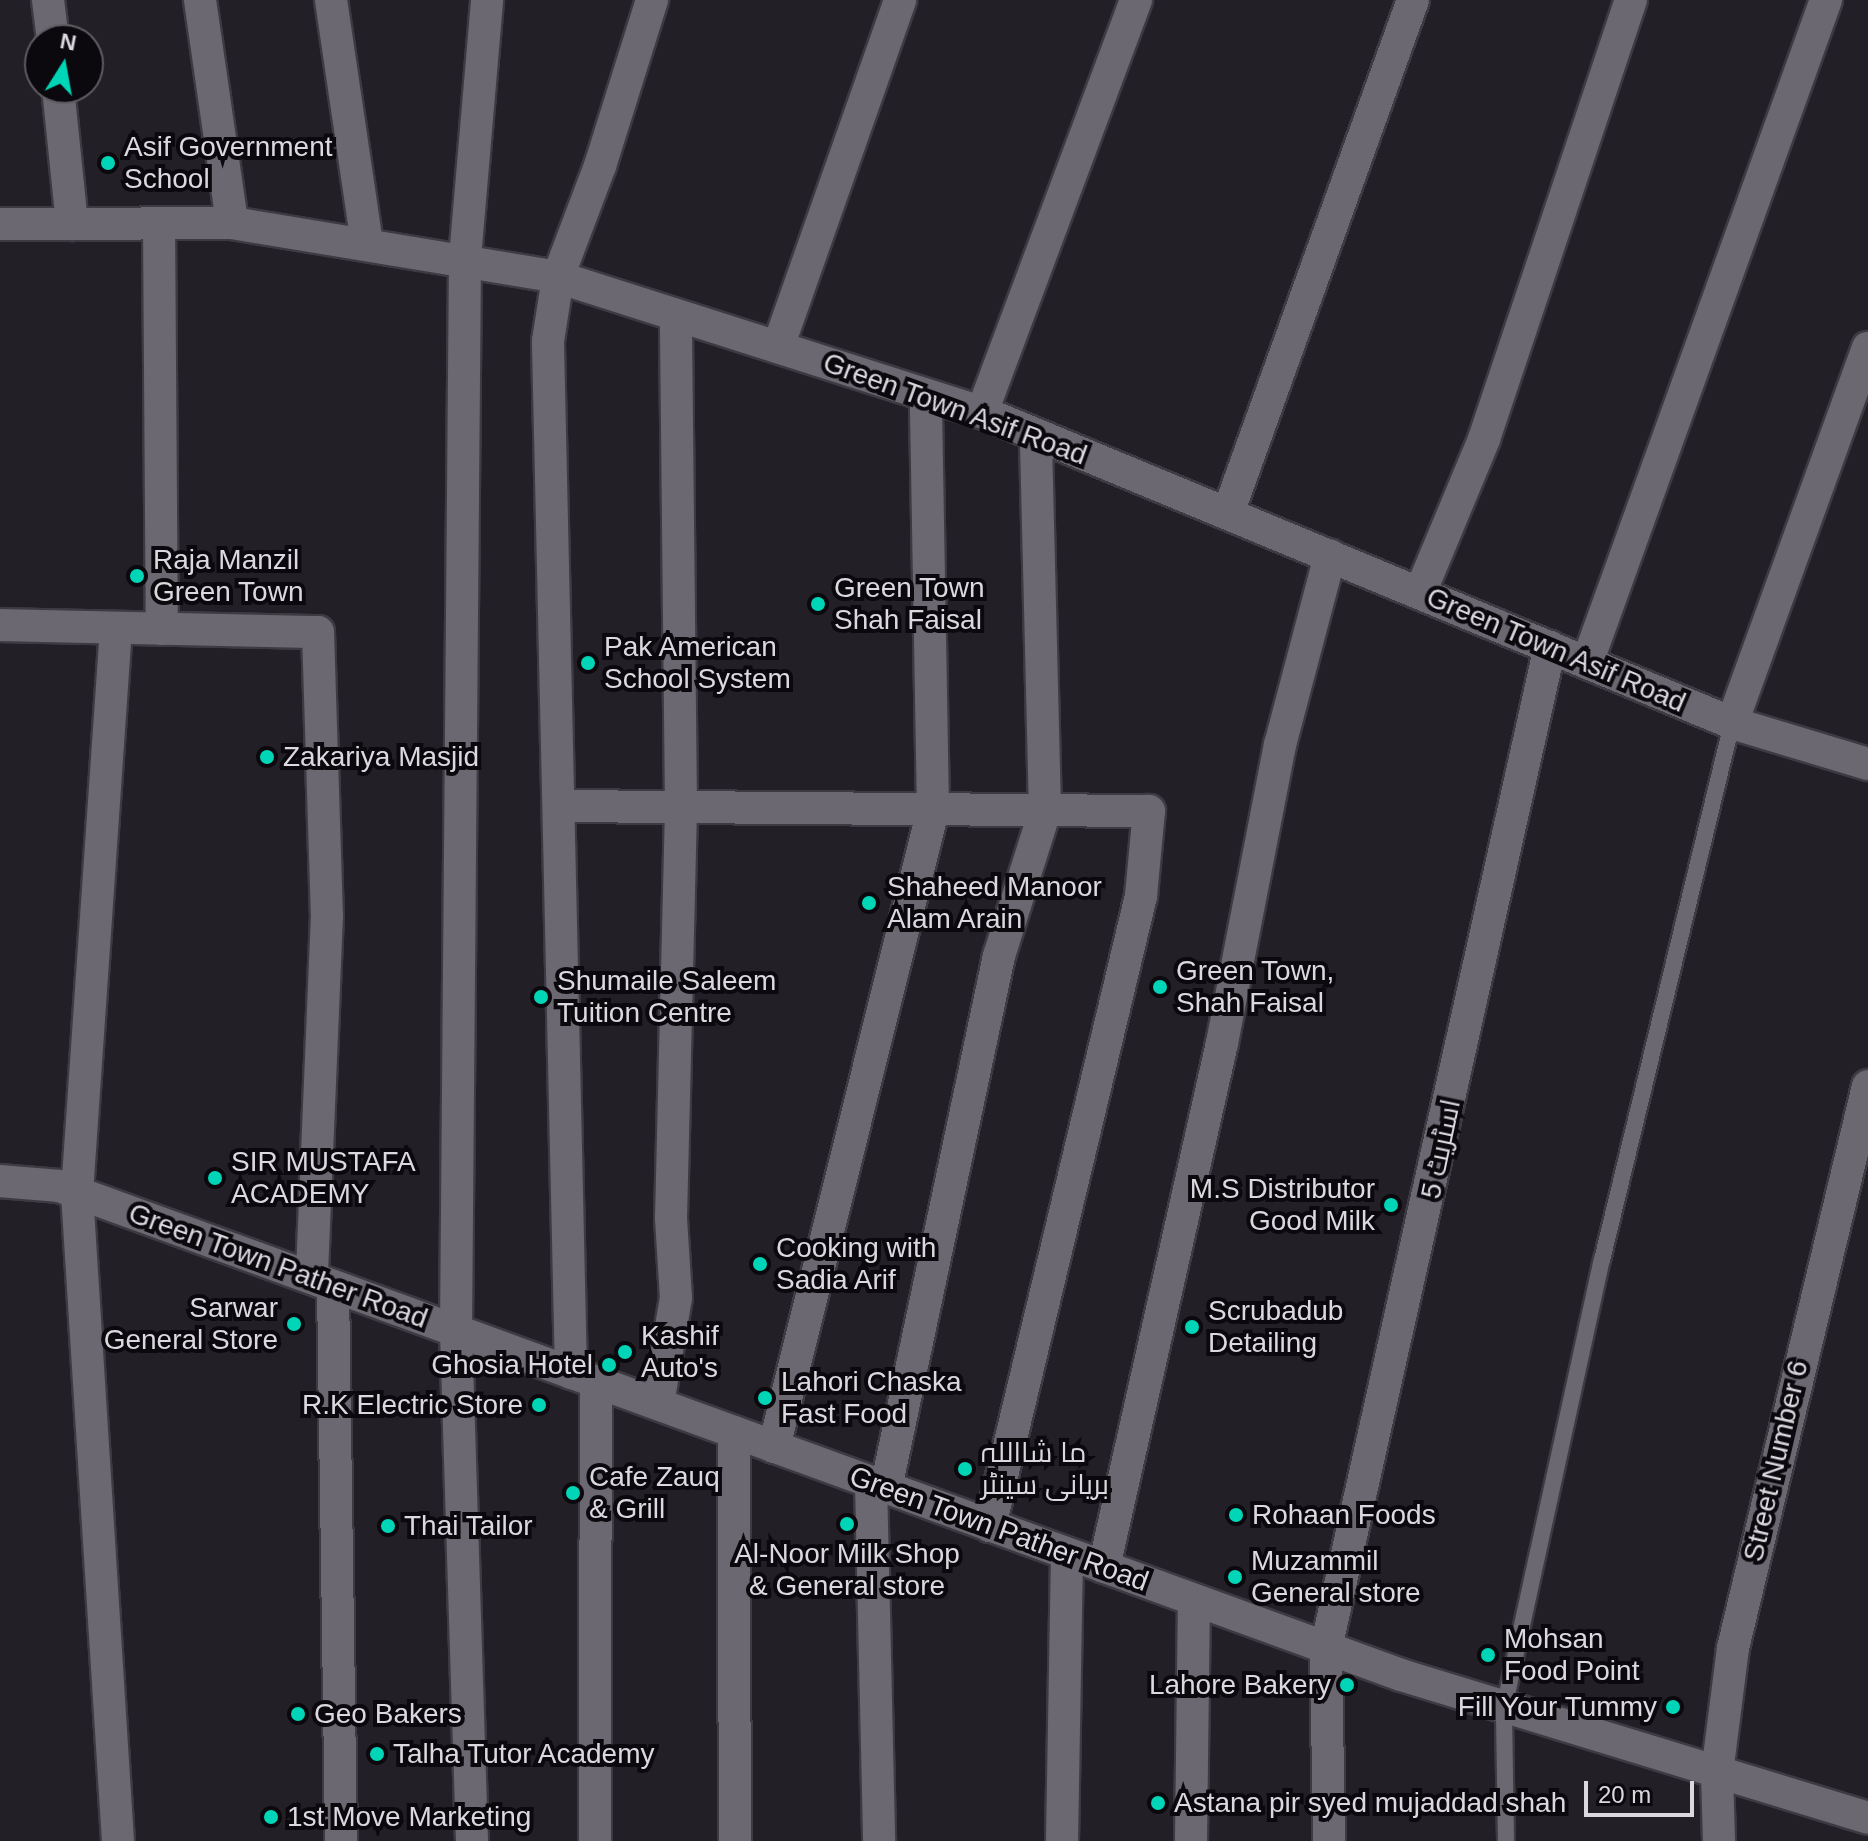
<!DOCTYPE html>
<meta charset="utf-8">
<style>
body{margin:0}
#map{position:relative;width:1868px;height:1841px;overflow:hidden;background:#221f27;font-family:Helvetica,Cairo,sans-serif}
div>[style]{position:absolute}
.roads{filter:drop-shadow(2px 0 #3d3a42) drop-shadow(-2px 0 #3d3a42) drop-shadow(0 2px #3d3a42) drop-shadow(0 -2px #3d3a42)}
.lane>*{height:16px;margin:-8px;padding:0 8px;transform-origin:8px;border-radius:8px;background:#6b6871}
.street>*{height:32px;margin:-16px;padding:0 16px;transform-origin:16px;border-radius:16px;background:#6b6871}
.dots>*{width:22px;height:22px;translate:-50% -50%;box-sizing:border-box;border:4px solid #0b090d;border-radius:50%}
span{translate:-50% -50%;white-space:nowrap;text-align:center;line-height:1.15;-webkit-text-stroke:8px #0b090d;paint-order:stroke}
.poi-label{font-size:28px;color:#dbd9df}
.left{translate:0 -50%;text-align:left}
.right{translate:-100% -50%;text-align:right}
.street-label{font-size:28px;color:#dbd9df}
.north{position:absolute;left:24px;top:24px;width:80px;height:80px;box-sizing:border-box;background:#0b090d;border:2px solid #5e5c61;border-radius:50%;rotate:11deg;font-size:22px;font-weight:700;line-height:32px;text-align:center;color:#dbd9df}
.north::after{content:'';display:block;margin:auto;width:28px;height:36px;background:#01d5b7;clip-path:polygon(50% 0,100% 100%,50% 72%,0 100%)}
.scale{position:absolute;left:1584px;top:1781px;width:110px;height:36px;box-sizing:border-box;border:4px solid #dbd9df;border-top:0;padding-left:10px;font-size:24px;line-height:28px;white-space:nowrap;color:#dbd9df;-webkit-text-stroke:6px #0b090d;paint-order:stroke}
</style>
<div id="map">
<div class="roads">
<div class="lane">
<div style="left:1506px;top:1841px;width:133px;rotate:-90.9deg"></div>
<div style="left:1504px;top:1708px;width:459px;rotate:-77.7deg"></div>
<div style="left:1602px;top:1260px;width:553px;rotate:-76.39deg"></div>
</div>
<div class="street">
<div style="left:48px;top:0;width:40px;rotate:82.9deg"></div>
<div style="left:200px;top:0;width:225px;rotate:81.8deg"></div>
<div style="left:331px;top:0;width:246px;rotate:81.6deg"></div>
<div style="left:58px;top:88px;width:137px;rotate:84.1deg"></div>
<div style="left:159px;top:223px;width:406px;rotate:89.6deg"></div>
<div style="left:0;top:224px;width:232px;rotate:-0.2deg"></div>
<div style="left:232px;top:223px;width:330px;rotate:9.4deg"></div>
<div style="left:558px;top:277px;width:445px;rotate:17.7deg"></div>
<div style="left:982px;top:412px;width:812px;rotate:22.52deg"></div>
<div style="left:1732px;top:723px;width:142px;rotate:16.8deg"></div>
<div style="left:778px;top:347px;width:368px;rotate:-70.6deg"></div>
<div style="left:982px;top:412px;width:440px;rotate:-69.5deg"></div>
<div style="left:1228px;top:513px;width:545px;rotate:-70.17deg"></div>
<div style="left:1420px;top:593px;width:167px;rotate:-67.4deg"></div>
<div style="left:1484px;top:439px;width:463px;rotate:-71.5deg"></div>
<div style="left:0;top:625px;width:318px;rotate:1.3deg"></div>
<div style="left:318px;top:632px;width:283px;rotate:88.2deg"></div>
<div style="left:327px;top:915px;width:363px;rotate:92.4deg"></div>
<div style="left:116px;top:628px;width:566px;rotate:93.95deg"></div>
<div style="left:77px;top:1193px;width:649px;rotate:86.38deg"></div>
<div style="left:1587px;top:663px;width:705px;rotate:-70.18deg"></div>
<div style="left:1732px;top:723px;width:399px;rotate:-70.1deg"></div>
<div style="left:559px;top:806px;width:590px;rotate:0.49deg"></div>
<div style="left:1149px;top:811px;width:85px;rotate:95.4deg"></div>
<div style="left:1141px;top:896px;width:648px;rotate:103.48deg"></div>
<div style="left:0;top:1181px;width:59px;rotate:4.8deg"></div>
<div style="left:59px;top:1186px;width:1428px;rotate:20.02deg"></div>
<div style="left:1401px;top:1675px;width:488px;rotate:17deg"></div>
<div style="left:333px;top:1286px;width:555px;rotate:89.17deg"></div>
<div style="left:571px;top:1373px;width:1032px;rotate:-91.28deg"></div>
<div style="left:548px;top:341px;width:65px;rotate:-81.1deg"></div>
<div style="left:558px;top:277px;width:119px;rotate:-69.3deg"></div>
<div style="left:600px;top:166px;width:174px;rotate:-72.6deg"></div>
<div style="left:658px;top:1404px;width:108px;rotate:-80.4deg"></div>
<div style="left:676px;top:1298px;width:80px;rotate:-93.6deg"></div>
<div style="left:671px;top:1218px;width:411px;rotate:-88.6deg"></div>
<div style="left:681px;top:807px;width:492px;rotate:-90.6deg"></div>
<div style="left:734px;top:1432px;width:409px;rotate:89.9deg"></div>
<div style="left:774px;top:1447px;width:657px;rotate:-75.98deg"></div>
<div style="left:933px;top:810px;width:415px;rotate:-91deg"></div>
<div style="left:871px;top:1482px;width:359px;rotate:88.7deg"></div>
<div style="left:886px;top:1488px;width:544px;rotate:-78.01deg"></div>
<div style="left:999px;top:956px;width:152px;rotate:-72.4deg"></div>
<div style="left:1045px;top:811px;width:376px;rotate:-91.4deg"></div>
<div style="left:1104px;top:1567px;width:537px;rotate:-77.31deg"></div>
<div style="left:1222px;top:1043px;width:304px;rotate:-79deg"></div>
<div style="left:1280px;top:745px;width:196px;rotate:-75.2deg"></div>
<div style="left:472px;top:1841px;width:510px;rotate:-91.8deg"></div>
<div style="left:456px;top:1331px;width:1073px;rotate:-89.52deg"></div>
<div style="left:465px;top:258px;width:259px;rotate:-85.1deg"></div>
<div style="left:595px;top:1841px;width:458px;rotate:-89.9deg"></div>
<div style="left:1062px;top:1841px;width:287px;rotate:-89deg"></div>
<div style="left:1191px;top:1841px;width:241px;rotate:-89.3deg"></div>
<div style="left:1329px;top:1841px;width:193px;rotate:-90.9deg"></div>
<div style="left:1326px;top:1648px;width:1026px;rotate:-77.39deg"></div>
<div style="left:1719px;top:1841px;width:68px;rotate:-91.7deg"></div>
<div style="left:1717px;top:1773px;width:126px;rotate:-82.7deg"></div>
<div style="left:1733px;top:1648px;width:578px;rotate:-76.49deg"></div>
</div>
</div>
<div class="dots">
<div style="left:108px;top:163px;background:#01d5b7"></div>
<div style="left:137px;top:576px;background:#01d5b7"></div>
<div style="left:818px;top:604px;background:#01d5b7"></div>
<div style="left:588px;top:663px;background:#01d5b7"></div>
<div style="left:267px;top:757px;background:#01d5b7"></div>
<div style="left:869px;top:903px;background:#01d5b7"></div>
<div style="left:1160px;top:987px;background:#01d5b7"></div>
<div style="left:541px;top:997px;background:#01d5b7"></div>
<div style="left:215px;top:1178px;background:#01d5b7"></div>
<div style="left:1391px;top:1205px;background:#01d5b7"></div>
<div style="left:760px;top:1264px;background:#01d5b7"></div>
<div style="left:294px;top:1324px;background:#01d5b7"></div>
<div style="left:1192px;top:1327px;background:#01d5b7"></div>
<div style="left:625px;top:1352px;background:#01d5b7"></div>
<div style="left:609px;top:1365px;background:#01d5b7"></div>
<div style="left:765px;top:1398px;background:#01d5b7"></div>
<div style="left:539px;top:1405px;background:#01d5b7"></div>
<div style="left:965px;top:1469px;background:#01d5b7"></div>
<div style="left:573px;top:1493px;background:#01d5b7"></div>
<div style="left:1236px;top:1515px;background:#01d5b7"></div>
<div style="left:847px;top:1524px;background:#01d5b7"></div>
<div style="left:388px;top:1526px;background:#01d5b7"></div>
<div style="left:1235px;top:1577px;background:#01d5b7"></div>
<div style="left:1488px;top:1655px;background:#01d5b7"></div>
<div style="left:1347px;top:1685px;background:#01d5b7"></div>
<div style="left:1673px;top:1707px;background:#01d5b7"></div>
<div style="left:298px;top:1714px;background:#01d5b7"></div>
<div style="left:377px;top:1754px;background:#01d5b7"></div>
<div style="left:1158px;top:1803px;background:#01d5b7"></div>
<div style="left:271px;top:1817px;background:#01d5b7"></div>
</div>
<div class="poi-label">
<span class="left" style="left:124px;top:163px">Asif Government<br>School</span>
<span class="left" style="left:153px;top:576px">Raja Manzil<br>Green Town</span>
<span class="left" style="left:834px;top:604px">Green Town<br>Shah Faisal</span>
<span class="left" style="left:604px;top:663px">Pak American<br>School System</span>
<span class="left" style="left:283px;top:757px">Zakariya Masjid</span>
<span class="left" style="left:887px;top:903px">Shaheed Manoor<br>Alam Arain</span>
<span class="left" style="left:1176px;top:987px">Green Town,<br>Shah Faisal</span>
<span class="left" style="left:557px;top:997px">Shumaile Saleem<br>Tuition Centre</span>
<span class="left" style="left:231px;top:1178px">SIR MUSTAFA<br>ACADEMY</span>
<span class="right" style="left:1375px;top:1205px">M.S Distributor<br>Good Milk</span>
<span class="left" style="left:776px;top:1264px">Cooking with<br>Sadia Arif</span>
<span class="right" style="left:278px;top:1324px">Sarwar<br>General Store</span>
<span class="left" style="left:1208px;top:1327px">Scrubadub<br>Detailing</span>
<span class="left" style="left:641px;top:1352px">Kashif<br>Auto's</span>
<span class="right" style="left:593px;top:1365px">Ghosia Hotel</span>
<span class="left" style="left:781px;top:1398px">Lahori Chaska<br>Fast Food</span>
<span class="right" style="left:523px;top:1405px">R.K Electric Store</span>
<span class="left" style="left:981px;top:1469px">ما شااللہ<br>بریانی سینٹر</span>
<span class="left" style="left:589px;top:1493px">Cafe Zauq<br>&amp; Grill</span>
<span class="left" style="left:1252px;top:1515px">Rohaan Foods</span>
<span class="left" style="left:404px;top:1526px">Thai Tailor</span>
<span style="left:847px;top:1570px">Al-Noor Milk Shop<br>&amp; General store</span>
<span class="left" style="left:1251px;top:1577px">Muzammil<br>General store</span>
<span class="left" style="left:1504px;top:1655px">Mohsan<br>Food Point</span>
<span class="right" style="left:1331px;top:1685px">Lahore Bakery</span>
<span class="right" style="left:1657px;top:1707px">Fill Your Tummy</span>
<span class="left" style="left:314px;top:1714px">Geo Bakers</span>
<span class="left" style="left:393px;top:1754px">Talha Tutor Academy</span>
<span class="left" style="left:1174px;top:1803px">Astana pir syed mujaddad shah</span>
<span class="left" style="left:287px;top:1817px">1st Move Marketing</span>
</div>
<div class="street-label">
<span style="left:955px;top:409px;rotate:20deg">Green Town Asif Road</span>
<span style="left:1556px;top:650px;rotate:23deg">Green Town Asif Road</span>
<span style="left:1441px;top:1149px;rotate:-78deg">اسٹریٹ 5</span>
<span style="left:278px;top:1266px;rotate:20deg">Green Town Pather Road</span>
<span style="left:1776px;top:1461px;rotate:-77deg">Street Number 6</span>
<span style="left:999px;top:1529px;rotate:20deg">Green Town Pather Road</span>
</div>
<div class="north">N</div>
<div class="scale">20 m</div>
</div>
